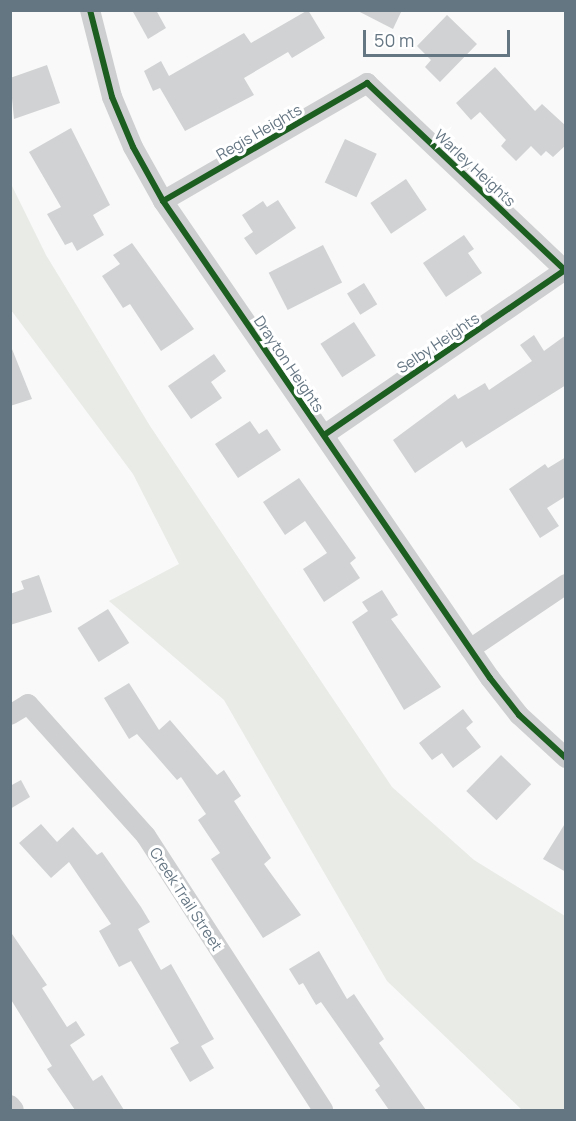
<!DOCTYPE html>
<style>
body{margin:0}
#map{position:relative;width:576px;height:1121px;overflow:hidden;background:#f9f9f9;font-family:Manrope,sans-serif}
div>[style]{position:absolute}
.green>*{inset:0;background:#e8ebe6}
.building>*{inset:0;background:#d0d2d3;transform-origin:0 0}
.minor>*{height:20px;margin:-10px;padding:0 10px;transform-origin:10px;border-radius:10px;background:#cecfd0}
.cycleway>*{height:6px;margin:-3px;padding:0 3px;transform-origin:3px;border-radius:3px;background:#1b5e20}
span{translate:-50% -50%;white-space:nowrap;text-align:center;line-height:1.15;-webkit-text-stroke:6px #fff;paint-order:stroke}
.street-label{font-size:15px;color:#657683}
.frame{position:absolute;inset:0;border:12px solid #657683;pointer-events:none}
.scale{position:absolute;left:363px;top:30px;width:147px;height:27px;box-sizing:border-box;border:3px solid #657683;border-top:0;padding-left:8px;font-size:18px;line-height:21px;white-space:nowrap;color:#657683;-webkit-text-stroke:4px #fff;paint-order:stroke}
</style>
<div id="map">
<div class="green">
<div style="clip-path:polygon(10px 182px,46px 255px,150px 426px,392px 787px,474px 860px,565px 916px,565px 1110px,522px 1110px,387px 981px,224px 700px,109px 601px,179px 564px,133px 474px,11px 310px)"></div>
</div>
<div class="building">
<div style="clip-path:polygon(132px 10px,156px 10px,166px 28px,148px 39px)"></div>
<div style="clip-path:polygon(308px 10px,325px 38px,292px 58px,288px 52px,244px 78px,254px 95px,185px 131px,160px 88px,153px 91px,144px 71px,161px 61px,169px 76px,244px 33px,251px 43px)"></div>
<div style="clip-path:polygon(356px 10px,402px 10px,393px 29px)"></div>
<div style="clip-path:polygon(447px 15px,477px 44px,440px 82px,425px 67px,431px 60px,417px 46px)"></div>
<div style="clip-path:polygon(47px 65px,60px 103px,14px 119px,10px 78px)"></div>
<div style="clip-path:polygon(495px 67px,535px 111px,542px 104px,566px 126px,566px 145px,553px 157px,546px 151px,541px 156px,531px 146px,516px 161px,501px 146px,506px 140px,480px 112px,471px 120px,456px 103px)"></div>
<div style="clip-path:polygon(71px 128px,110px 205px,93px 215px,104px 235px,77px 251px,72px 242px,65px 245px,47px 214px,61px 207px,29px 152px)"></div>
<div style="left:345px;top:139px;width:35px;height:48px;rotate:25deg"></div>
<div style="left:406px;top:179px;width:37px;height:43px;rotate:56deg"></div>
<div style="clip-path:polygon(278px 200px,296px 228px,256px 255px,244px 238px,253px 232px,242px 215px,263px 201px,267px 207px)"></div>
<div style="clip-path:polygon(464px 235px,474px 249px,468px 253px,482px 273px,446px 297px,423px 263px)"></div>
<div style="clip-path:polygon(132px 243px,194px 329px,161px 351px,130px 304px,123px 308px,102px 276px,120px 264px,113px 255px)"></div>
<div style="left:323px;top:245px;width:42px;height:61px;rotate:63deg"></div>
<div style="left:364px;top:283px;width:25px;height:20px;rotate:58deg"></div>
<div style="left:354px;top:322px;width:40px;height:40px;rotate:57deg"></div>
<div style="clip-path:polygon(534px 335px,544px 351px,566px 335px,566px 385px,466px 448px,462px 441px,415px 473px,393px 440px,455px 394px,458px 399px,485px 383px,489px 390px,532px 361px,520px 345px)"></div>
<div style="clip-path:polygon(10px 344px,32px 399px,10px 406px)"></div>
<div style="clip-path:polygon(214px 354px,226px 371px,211px 382px,222px 398px,191px 419px,168px 386px)"></div>
<div style="clip-path:polygon(250px 421px,259px 434px,267px 429px,281px 450px,238px 478px,215px 444px)"></div>
<div style="clip-path:polygon(566px 457px,566px 496px,547px 508px,559px 526px,540px 538px,509px 489px,545px 464px,548px 468px)"></div>
<div style="clip-path:polygon(299px 478px,356px 558px,350px 563px,360px 578px,324px 602px,303px 569px,327px 553px,305px 521px,285px 535px,263px 502px)"></div>
<div style="clip-path:polygon(39px 575px,52px 612px,10px 625px,10px 594px,24px 589px,21px 581px)"></div>
<div style="clip-path:polygon(382px 590px,398px 615px,391px 619px,441px 687px,404px 710px,352px 622px,368px 611px,362px 602px)"></div>
<div style="left:108px;top:609px;width:40px;height:36px;rotate:58deg"></div>
<div style="clip-path:polygon(129px 683px,159px 730px,170px 720px,217px 775px,224px 770px,241px 796px,234px 801px,271px 858px,264px 864px,301px 915px,263px 938px,211px 859px,220px 853px,198px 820px,206px 814px,181px 777px,177px 780px,137px 734px,129px 739px,104px 698px)"></div>
<div style="clip-path:polygon(463px 709px,473px 722px,466px 728px,481px 747px,453px 768px,442px 753px,432px 760px,419px 743px)"></div>
<div style="left:501px;top:755px;width:42px;height:50px;rotate:44deg"></div>
<div style="clip-path:polygon(21px 780px,30px 797px,10px 809px,10px 786px)"></div>
<div style="clip-path:polygon(566px 822px,566px 872px,543px 859px)"></div>
<div style="clip-path:polygon(41px 824px,57px 842px,73px 827px,97px 855px,102px 852px,141px 907px,150px 922px,138px 929px,161px 970px,171px 964px,214px 1039px,201px 1046px,214px 1068px,190px 1082px,170px 1048px,179px 1043px,131px 961px,119px 967px,99px 931px,111px 924px,69px 862px,51px 878px,19px 843px)"></div>
<div style="clip-path:polygon(10px 931px,47px 985px,42px 988px,67px 1027px,76px 1021px,85px 1035px,70px 1045px,93px 1081px,102px 1075px,124px 1110px,75px 1110px,47px 1069px,52px 1066px,10px 998px)"></div>
<div style="clip-path:polygon(319px 951px,347px 999px,354px 994px,384px 1039px,379px 1043px,426px 1110px,389px 1110px,375px 1090px,380px 1086px,321px 1002px,316px 1005px,303px 983px,299px 985px,289px 969px)"></div>
</div>
<div class="minor">
<div style="left:90px;top:10px;width:90px;rotate:75.8deg"></div>
<div style="left:112px;top:97px;width:54px;rotate:67.2deg"></div>
<div style="left:133px;top:147px;width:62px;rotate:60.9deg"></div>
<div style="left:163px;top:201px;width:578px;rotate:55.57deg"></div>
<div style="left:490px;top:678px;width:47px;rotate:51.9deg"></div>
<div style="left:519px;top:715px;width:64px;rotate:42.5deg"></div>
<div style="left:163px;top:201px;width:236px;rotate:-30deg"></div>
<div style="left:367px;top:83px;width:272px;rotate:43.4deg"></div>
<div style="left:565px;top:270px;width:292px;rotate:145.6deg"></div>
<div style="left:470px;top:649px;width:116px;rotate:-34.1deg"></div>
<div style="left:10px;top:715px;width:21px;rotate:-31deg"></div>
<div style="left:28px;top:704px;width:177px;rotate:48.2deg"></div>
<div style="left:146px;top:836px;width:326px;rotate:57.1deg"></div>
<div style="left:10px;top:1105px;width:6px;rotate:51deg"></div>
</div>
<div class="cycleway">
<div style="left:90px;top:10px;width:90px;rotate:75.8deg"></div>
<div style="left:112px;top:97px;width:54px;rotate:67.2deg"></div>
<div style="left:133px;top:147px;width:62px;rotate:60.9deg"></div>
<div style="left:163px;top:201px;width:578px;rotate:55.57deg"></div>
<div style="left:490px;top:678px;width:47px;rotate:51.9deg"></div>
<div style="left:519px;top:715px;width:64px;rotate:42.5deg"></div>
<div style="left:163px;top:201px;width:236px;rotate:-30deg"></div>
<div style="left:367px;top:83px;width:272px;rotate:43.4deg"></div>
<div style="left:565px;top:270px;width:292px;rotate:145.6deg"></div>
</div>
<div class="street-label">
<span style="left:259px;top:132px;rotate:-30deg">Regis Heights</span>
<span style="left:475px;top:168px;rotate:43deg">Warley Heights</span>
<span style="left:438px;top:343px;rotate:-34deg">Selby Heights</span>
<span style="left:289px;top:364px;rotate:56deg">Drayton Heights</span>
<span style="left:186px;top:899px;rotate:57deg">Creek Trail Street</span>
</div>
<div class="frame"></div>
<div class="scale">50 m</div>
</div>
